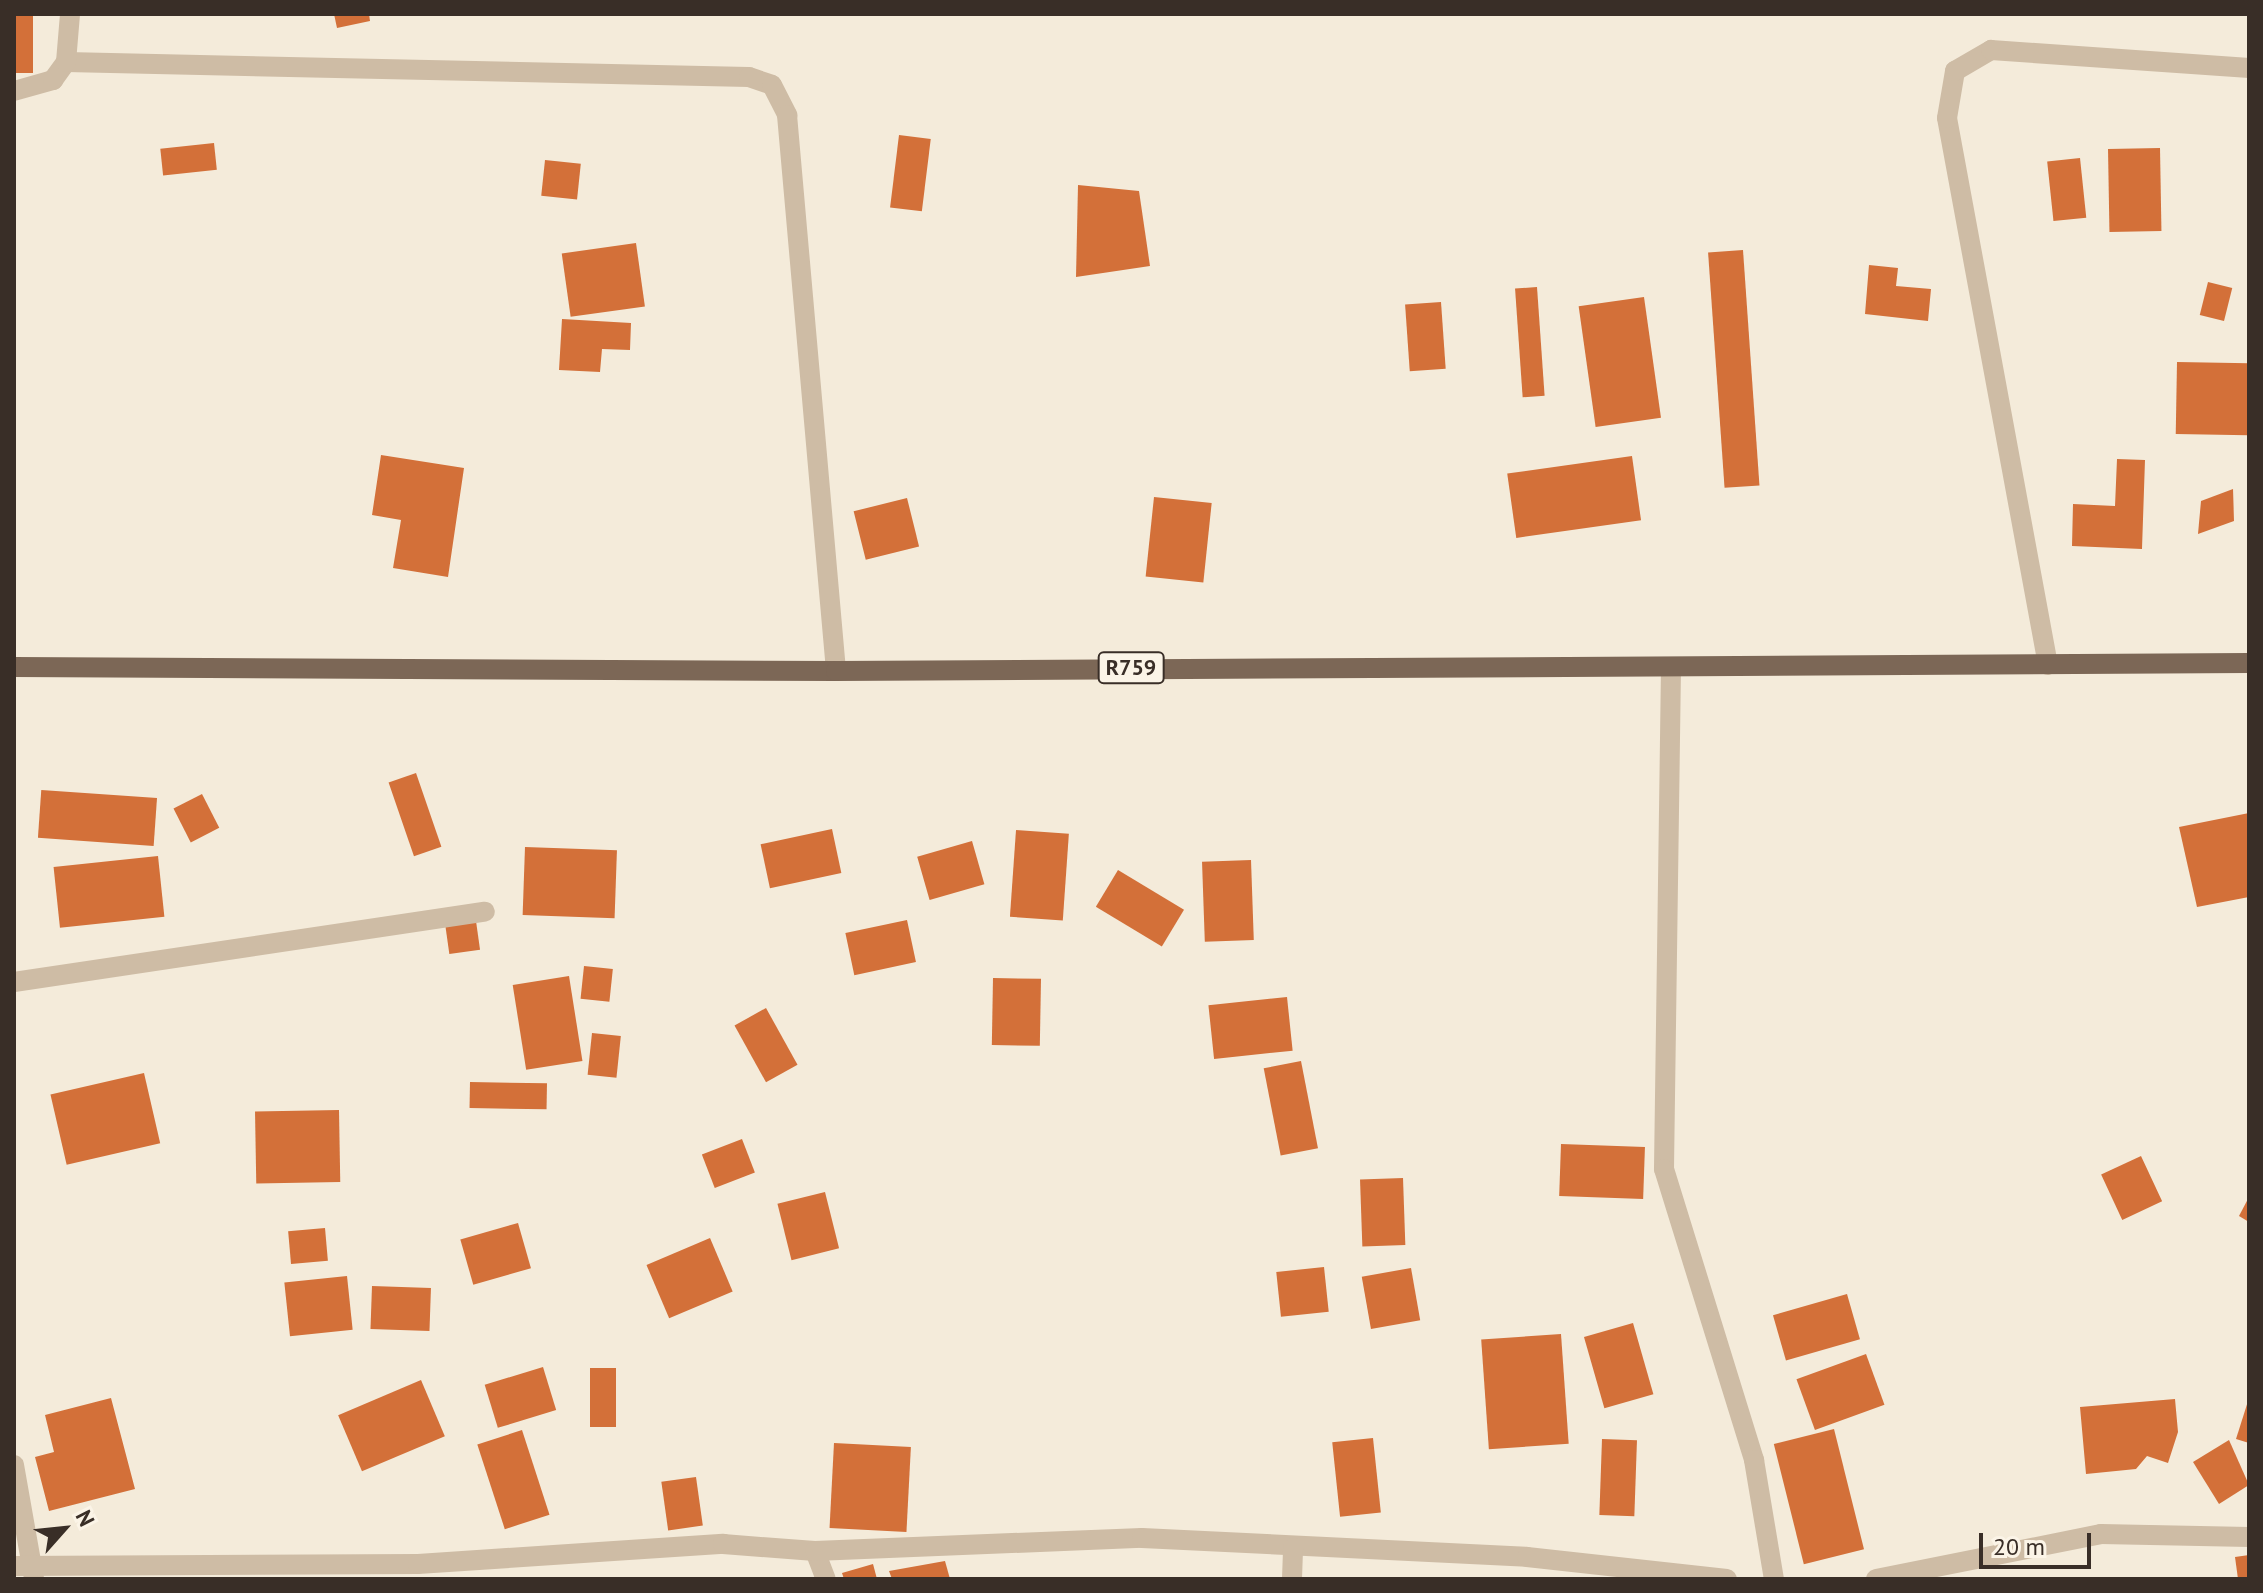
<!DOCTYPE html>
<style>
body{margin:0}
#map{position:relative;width:2263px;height:1593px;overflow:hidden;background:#f4ebda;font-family:"PT Sans",sans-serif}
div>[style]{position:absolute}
.building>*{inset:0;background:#d37039;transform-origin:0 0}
.street>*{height:20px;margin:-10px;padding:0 10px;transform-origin:10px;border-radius:10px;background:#cebca5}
.primary>*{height:20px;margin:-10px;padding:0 10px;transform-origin:10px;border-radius:10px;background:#7c6756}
span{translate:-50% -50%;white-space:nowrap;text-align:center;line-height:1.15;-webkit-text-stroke:6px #fbf4e7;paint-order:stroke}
.shield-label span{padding:2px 6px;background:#fbf4e7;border:2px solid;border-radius:6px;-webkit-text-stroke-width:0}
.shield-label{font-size:22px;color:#392e27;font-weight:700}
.frame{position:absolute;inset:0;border:16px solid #392e27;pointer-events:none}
.north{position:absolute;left:24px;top:1489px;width:80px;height:80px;-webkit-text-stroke:6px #fbf4e7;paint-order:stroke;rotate:63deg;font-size:22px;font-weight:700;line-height:32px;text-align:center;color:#392e27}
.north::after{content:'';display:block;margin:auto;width:28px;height:36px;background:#392e27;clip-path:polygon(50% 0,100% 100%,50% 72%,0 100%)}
.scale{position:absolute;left:1979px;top:1533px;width:112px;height:36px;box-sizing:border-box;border:4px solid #392e27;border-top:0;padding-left:10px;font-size:24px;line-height:28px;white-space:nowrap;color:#392e27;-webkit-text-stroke:6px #fbf4e7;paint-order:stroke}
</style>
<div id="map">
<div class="building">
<div style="left:14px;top:14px;width:19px;height:59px"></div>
<div style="clip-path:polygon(334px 14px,369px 14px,370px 21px,337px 28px)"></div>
<div style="left:899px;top:135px;width:32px;height:73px;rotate:7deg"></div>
<div style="left:214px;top:143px;width:27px;height:54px;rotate:84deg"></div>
<div style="left:2160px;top:148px;width:83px;height:52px;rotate:89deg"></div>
<div style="left:2080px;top:158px;width:60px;height:33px;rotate:84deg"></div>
<div style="left:545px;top:160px;width:36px;height:36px;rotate:6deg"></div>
<div style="clip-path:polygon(1078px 185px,1139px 191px,1150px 266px,1076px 277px)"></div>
<div style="left:636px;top:243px;width:64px;height:75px;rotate:82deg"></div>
<div style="left:1743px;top:250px;width:236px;height:35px;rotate:86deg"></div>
<div style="clip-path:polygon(1869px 265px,1898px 268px,1896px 286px,1931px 289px,1928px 321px,1865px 314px)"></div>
<div style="left:2208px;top:282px;width:25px;height:34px;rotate:14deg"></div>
<div style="left:1537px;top:287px;width:109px;height:22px;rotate:86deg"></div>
<div style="left:1644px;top:297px;width:122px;height:66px;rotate:82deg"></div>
<div style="left:1441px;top:302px;width:67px;height:36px;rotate:86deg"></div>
<div style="clip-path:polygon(562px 319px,631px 323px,630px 350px,602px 349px,600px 372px,559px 370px)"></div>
<div style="left:2177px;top:362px;width:72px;height:72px;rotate:1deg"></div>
<div style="clip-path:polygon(381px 455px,464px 468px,448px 577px,393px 568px,401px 520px,372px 515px)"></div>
<div style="left:1632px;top:456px;width:65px;height:126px;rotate:82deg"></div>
<div style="clip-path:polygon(2117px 459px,2145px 460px,2142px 549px,2072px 546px,2073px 504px,2115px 506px)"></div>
<div style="clip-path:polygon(2233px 489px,2234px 521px,2198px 534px,2201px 501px)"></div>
<div style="left:1154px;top:497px;width:58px;height:80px;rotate:6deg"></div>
<div style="left:907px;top:498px;width:50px;height:55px;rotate:76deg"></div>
<div style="left:416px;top:773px;width:78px;height:29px;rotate:71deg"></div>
<div style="left:202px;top:794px;width:38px;height:32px;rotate:63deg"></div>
<div style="left:157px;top:798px;width:48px;height:116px;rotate:94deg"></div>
<div style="clip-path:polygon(2249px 813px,2249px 897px,2197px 907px,2179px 827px)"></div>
<div style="left:832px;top:829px;width:45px;height:73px;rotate:78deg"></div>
<div style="left:1016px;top:830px;width:53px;height:87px;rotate:4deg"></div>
<div style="left:972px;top:841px;width:45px;height:57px;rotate:74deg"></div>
<div style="left:525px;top:847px;width:92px;height:68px;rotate:2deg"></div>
<div style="left:158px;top:856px;width:61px;height:105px;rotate:84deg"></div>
<div style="left:1251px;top:860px;width:80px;height:49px;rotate:88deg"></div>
<div style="left:1118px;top:870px;width:77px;height:43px;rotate:31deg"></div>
<div style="left:907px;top:920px;width:43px;height:63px;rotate:78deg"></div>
<div style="left:476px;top:921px;width:29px;height:31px;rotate:82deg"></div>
<div style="left:584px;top:966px;width:29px;height:33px;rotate:6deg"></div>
<div style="left:569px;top:976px;width:86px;height:57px;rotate:81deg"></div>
<div style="left:993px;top:978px;width:48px;height:67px;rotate:1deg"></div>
<div style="left:1287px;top:997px;width:54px;height:79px;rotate:84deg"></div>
<div style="left:766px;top:1008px;width:65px;height:36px;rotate:61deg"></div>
<div style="left:592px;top:1033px;width:29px;height:42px;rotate:6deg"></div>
<div style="left:1301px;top:1061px;width:89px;height:38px;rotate:79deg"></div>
<div style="left:144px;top:1073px;width:72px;height:96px;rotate:77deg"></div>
<div style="left:470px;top:1082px;width:77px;height:26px;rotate:1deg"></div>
<div style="left:339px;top:1110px;width:72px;height:84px;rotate:89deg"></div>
<div style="left:742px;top:1139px;width:36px;height:43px;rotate:69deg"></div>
<div style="left:1561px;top:1144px;width:84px;height:52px;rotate:2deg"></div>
<div style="left:2141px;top:1156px;width:50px;height:44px;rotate:65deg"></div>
<div style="left:1403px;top:1178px;width:67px;height:43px;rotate:88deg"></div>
<div style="left:825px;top:1192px;width:58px;height:49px;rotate:76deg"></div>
<div style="clip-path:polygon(2249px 1197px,2249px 1222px,2239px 1216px)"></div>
<div style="left:518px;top:1223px;width:47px;height:60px;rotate:74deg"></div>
<div style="left:325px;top:1228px;width:33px;height:37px;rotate:85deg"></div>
<div style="left:710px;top:1238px;width:58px;height:69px;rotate:67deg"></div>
<div style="left:1324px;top:1267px;width:45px;height:48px;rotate:84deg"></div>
<div style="left:1411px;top:1268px;width:53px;height:50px;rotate:80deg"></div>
<div style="left:347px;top:1276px;width:54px;height:63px;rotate:84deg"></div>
<div style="left:372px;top:1286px;width:59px;height:43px;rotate:2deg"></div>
<div style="left:1847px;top:1294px;width:47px;height:77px;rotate:74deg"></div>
<div style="left:1633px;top:1323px;width:74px;height:51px;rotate:74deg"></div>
<div style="left:1561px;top:1334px;width:110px;height:80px;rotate:86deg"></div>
<div style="left:1866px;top:1354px;width:54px;height:74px;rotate:70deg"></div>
<div style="left:543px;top:1367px;width:45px;height:61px;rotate:73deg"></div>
<div style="left:590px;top:1368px;width:26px;height:59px"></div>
<div style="left:421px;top:1380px;width:61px;height:90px;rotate:67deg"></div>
<div style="clip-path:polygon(111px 1398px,135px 1489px,49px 1511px,35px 1457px,54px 1452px,45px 1415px)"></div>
<div style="clip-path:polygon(2249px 1398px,2249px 1443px,2236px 1439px)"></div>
<div style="clip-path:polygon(2175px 1399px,2178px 1432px,2168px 1463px,2147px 1456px,2136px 1469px,2086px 1474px,2080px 1407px)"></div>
<div style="left:1834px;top:1429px;width:124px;height:62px;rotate:76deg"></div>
<div style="left:522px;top:1430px;width:89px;height:47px;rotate:72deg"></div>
<div style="left:1373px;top:1438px;width:75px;height:41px;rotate:84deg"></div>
<div style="left:1602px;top:1439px;width:35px;height:76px;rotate:2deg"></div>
<div style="clip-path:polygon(2229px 1440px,2249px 1485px,2219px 1504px,2193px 1462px)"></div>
<div style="left:834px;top:1443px;width:77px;height:85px;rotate:3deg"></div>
<div style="left:696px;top:1477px;width:49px;height:35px;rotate:82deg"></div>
<div style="clip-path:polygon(2249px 1555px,2249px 1579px,2238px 1579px,2235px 1557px)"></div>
<div style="clip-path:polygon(945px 1561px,950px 1579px,892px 1579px,889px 1571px)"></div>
<div style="clip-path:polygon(873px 1564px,877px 1579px,844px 1579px,842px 1573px)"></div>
</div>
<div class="street">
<div style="left:66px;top:62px;width:683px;rotate:1.26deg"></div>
<div style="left:749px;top:77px;width:24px;rotate:19deg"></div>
<div style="left:772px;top:85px;width:34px;rotate:63deg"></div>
<div style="left:787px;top:115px;width:558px;rotate:84.96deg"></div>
<div style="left:14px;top:91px;width:41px;rotate:-15.8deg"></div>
<div style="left:53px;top:80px;width:22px;rotate:-54deg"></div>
<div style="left:66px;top:62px;width:48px;rotate:-85.2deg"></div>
<div style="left:2048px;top:665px;width:556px;rotate:-100.46deg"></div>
<div style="left:1947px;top:118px;width:48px;rotate:-80.3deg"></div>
<div style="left:1955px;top:71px;width:42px;rotate:-30.3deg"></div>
<div style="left:1991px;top:50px;width:259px;rotate:4deg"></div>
<div style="left:1671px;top:667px;width:502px;rotate:90.8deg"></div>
<div style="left:1664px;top:1169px;width:305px;rotate:72.8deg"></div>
<div style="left:1754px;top:1460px;width:121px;rotate:80.5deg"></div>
<div style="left:14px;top:982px;width:476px;rotate:-8.5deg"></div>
<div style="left:14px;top:1465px;width:116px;rotate:80deg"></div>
<div style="left:815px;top:1551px;width:30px;rotate:69deg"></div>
<div style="left:14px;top:1566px;width:404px;rotate:-0.3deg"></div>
<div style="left:418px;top:1564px;width:306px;rotate:-3.8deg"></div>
<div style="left:723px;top:1544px;width:92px;rotate:4.4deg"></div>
<div style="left:815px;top:1551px;width:327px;rotate:-2.3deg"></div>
<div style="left:1142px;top:1538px;width:385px;rotate:2.8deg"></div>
<div style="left:1527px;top:1557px;width:201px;rotate:6.3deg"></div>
<div style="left:1292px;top:1579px;width:31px;rotate:-88deg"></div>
<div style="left:1876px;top:1579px;width:229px;rotate:-11.3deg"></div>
<div style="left:2101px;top:1534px;width:148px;rotate:1.2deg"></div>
</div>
<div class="primary">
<div style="left:14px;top:667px;width:822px;rotate:0.28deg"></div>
<div style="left:836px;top:671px;width:1413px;rotate:-0.32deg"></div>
</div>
<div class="shield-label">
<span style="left:1131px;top:668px">R759</span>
</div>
<div class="frame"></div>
<div class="north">N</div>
<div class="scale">20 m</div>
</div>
